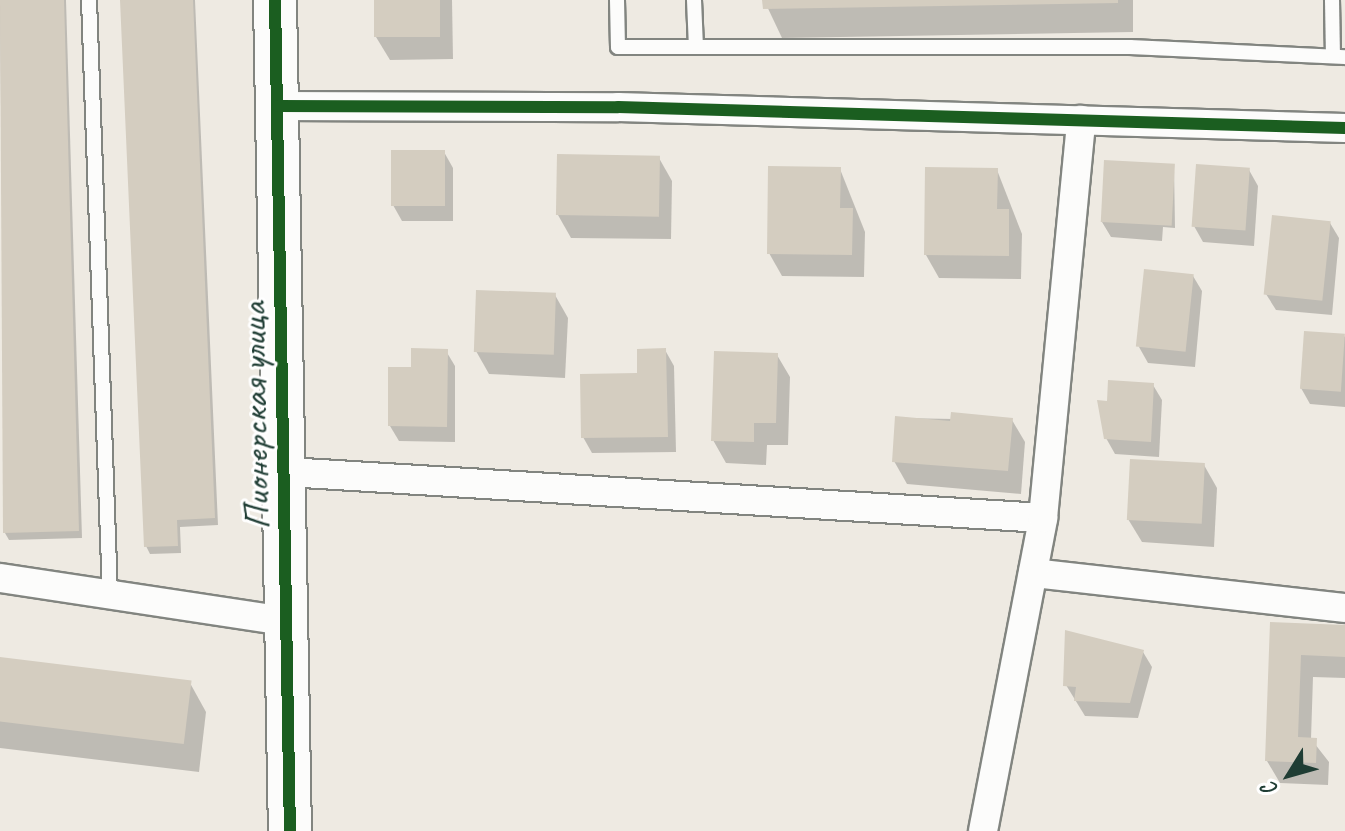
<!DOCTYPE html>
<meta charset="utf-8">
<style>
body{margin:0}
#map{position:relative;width:1345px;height:831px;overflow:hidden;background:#eeeae2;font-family:Caveat,sans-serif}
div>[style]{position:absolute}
.shadow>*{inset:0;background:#0003}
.building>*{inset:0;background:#d4cdc0;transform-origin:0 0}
.roads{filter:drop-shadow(2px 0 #828580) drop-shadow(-2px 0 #828580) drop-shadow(0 2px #828580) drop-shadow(0 -2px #828580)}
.lane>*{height:14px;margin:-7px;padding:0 7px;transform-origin:7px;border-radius:7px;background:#fcfcfb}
.street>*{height:28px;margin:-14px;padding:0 14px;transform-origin:14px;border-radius:14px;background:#fcfcfb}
.secondary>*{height:42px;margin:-21px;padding:0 21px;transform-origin:21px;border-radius:21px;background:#fcfcfb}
.cycleway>*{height:12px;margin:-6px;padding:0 6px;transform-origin:6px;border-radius:6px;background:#1b5e20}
span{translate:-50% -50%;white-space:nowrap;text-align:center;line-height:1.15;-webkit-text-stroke:6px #fff;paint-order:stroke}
.street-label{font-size:38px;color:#1f3d34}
.north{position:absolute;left:1249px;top:735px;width:80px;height:80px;-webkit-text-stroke:6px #fff;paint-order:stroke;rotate:233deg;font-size:22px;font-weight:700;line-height:32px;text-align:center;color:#1f3d34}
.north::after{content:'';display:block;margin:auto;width:28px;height:36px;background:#1f3d34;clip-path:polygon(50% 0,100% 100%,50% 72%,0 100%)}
</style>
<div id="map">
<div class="shadow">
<div style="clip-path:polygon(0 0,66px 0,82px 538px,9px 540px,5px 533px)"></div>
<div style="clip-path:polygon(122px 0,195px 0,218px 525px,180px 527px,181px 553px,150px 554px,146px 546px)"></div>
<div style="clip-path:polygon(376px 0,452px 0,453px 59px,390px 60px,376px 37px)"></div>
<div style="clip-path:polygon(764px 0,1133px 0,1133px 32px,782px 38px)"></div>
<div style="clip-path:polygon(444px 152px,453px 168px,453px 221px,402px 221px,393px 205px)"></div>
<div style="clip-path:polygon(659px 158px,672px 181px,671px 239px,571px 238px,558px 215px)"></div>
<div style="clip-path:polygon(1174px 166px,1175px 228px,1163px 227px,1162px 241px,1111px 237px,1102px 222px)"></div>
<div style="clip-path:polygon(840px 169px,865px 232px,864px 277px,782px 276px,769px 253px)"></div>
<div style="clip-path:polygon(997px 170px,1022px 234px,1021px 279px,939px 278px,926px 255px)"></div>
<div style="clip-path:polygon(1249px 170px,1258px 186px,1254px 246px,1203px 242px,1194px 226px)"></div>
<div style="clip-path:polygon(1330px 223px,1339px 238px,1332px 315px,1276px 310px,1266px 294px)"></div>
<div style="clip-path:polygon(1193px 276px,1202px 291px,1195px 367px,1148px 363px,1139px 347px)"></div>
<div style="clip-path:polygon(555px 295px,568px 318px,565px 378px,489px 374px,476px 351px)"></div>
<div style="clip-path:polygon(1345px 336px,1345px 407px,1310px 404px,1301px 388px)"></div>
<div style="clip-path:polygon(665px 350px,674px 366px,676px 452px,592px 453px,583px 437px)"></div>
<div style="clip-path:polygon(446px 351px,455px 366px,455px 442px,399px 441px,390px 426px,413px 369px)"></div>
<div style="clip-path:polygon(777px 355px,790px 377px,788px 445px,767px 445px,766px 465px,726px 463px,713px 440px)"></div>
<div style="clip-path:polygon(1153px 385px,1162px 400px,1159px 457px,1115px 454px,1106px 438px,1109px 403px)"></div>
<div style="clip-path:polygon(897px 418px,1012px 420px,1025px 442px,1021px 494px,907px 484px,894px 461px)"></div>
<div style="clip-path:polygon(1204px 465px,1217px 488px,1214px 547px,1142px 542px,1128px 519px)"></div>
<div style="clip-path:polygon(1272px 625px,1345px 627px,1345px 678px,1313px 677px,1311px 739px,1329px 762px,1328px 785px,1280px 783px,1267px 761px)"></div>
<div style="clip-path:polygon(1143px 652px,1152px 667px,1138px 718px,1085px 716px,1066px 685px)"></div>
<div style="clip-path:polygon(0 659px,190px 683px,206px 712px,199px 772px,0 748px)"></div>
</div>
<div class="building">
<div style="clip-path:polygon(0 0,64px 0,79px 531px,3px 533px)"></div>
<div style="clip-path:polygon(120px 0,193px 0,215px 518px,177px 520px,178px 546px,144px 547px)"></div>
<div style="left:374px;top:0;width:66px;height:37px"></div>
<div style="clip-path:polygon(762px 0,1118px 0,1118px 3px,763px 9px)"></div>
<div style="left:445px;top:150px;width:56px;height:54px;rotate:90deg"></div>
<div style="left:557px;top:154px;width:103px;height:61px;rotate:1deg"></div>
<div style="left:1104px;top:160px;width:71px;height:62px;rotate:3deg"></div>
<div style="left:1196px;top:164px;width:54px;height:63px;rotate:4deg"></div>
<div style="clip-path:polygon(768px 166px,841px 167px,840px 208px,853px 208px,852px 255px,767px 254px)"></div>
<div style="clip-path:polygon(925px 167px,998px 168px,997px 209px,1009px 209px,1009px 256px,924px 255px)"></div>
<div style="left:1272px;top:215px;width:59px;height:80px;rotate:6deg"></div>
<div style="left:1144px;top:269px;width:50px;height:78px;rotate:6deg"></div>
<div style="left:476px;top:290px;width:80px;height:62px;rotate:2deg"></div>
<div style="left:1304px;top:331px;width:41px;height:58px;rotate:4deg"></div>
<div style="clip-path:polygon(411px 348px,448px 349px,447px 427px,388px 426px,388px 367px,411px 367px)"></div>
<div style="clip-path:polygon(666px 348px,668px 437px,581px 438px,580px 374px,637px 373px,637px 349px)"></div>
<div style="clip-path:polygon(714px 351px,778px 353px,776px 423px,754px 423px,754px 442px,711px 441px)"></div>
<div style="clip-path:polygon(1108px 380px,1154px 383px,1151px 442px,1104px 439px,1097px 400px,1107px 401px)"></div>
<div style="clip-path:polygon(951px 412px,1013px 418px,1008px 471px,892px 462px,895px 416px,950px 421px)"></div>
<div style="left:1130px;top:459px;width:75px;height:61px;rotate:3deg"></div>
<div style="clip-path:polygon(1270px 622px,1345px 625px,1345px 657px,1301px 655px,1298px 737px,1317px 738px,1316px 763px,1265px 761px)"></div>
<div style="clip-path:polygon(1065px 630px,1144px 650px,1130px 703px,1074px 701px,1076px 687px,1063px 686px)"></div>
<div style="left:0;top:657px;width:193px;height:64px;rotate:7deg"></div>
</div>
<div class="roads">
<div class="lane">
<div style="left:89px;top:0;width:594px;rotate:87.98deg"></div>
<div style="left:617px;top:0;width:47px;rotate:88.8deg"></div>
<div style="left:618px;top:47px;width:78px"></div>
<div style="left:694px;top:0;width:47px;rotate:87.6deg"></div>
<div style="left:696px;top:47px;width:434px"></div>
<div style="left:1130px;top:47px;width:215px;rotate:2.7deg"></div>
<div style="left:1332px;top:0;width:55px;rotate:89deg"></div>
</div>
<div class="street">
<div style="left:278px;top:106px;width:340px;rotate:0.2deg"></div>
<div style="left:618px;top:107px;width:727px;rotate:1.65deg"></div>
<div style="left:287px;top:472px;width:757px;rotate:3.48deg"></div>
<div style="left:1033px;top:573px;width:314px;rotate:6.4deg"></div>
<div style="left:0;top:578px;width:293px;rotate:8.6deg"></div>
<div style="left:983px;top:831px;width:319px;rotate:-79.1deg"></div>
<div style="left:1043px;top:518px;width:400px;rotate:-84.5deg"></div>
</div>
<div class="secondary">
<div style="left:275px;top:0;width:831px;rotate:88.97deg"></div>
</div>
</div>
<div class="cycleway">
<div style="left:275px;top:0;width:831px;rotate:88.97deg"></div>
<div style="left:278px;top:106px;width:340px;rotate:0.2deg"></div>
<div style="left:618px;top:107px;width:727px;rotate:1.65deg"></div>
</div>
<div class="street-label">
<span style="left:255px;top:416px;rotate:-91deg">Пионерская улица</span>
</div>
<div class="north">С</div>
</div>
